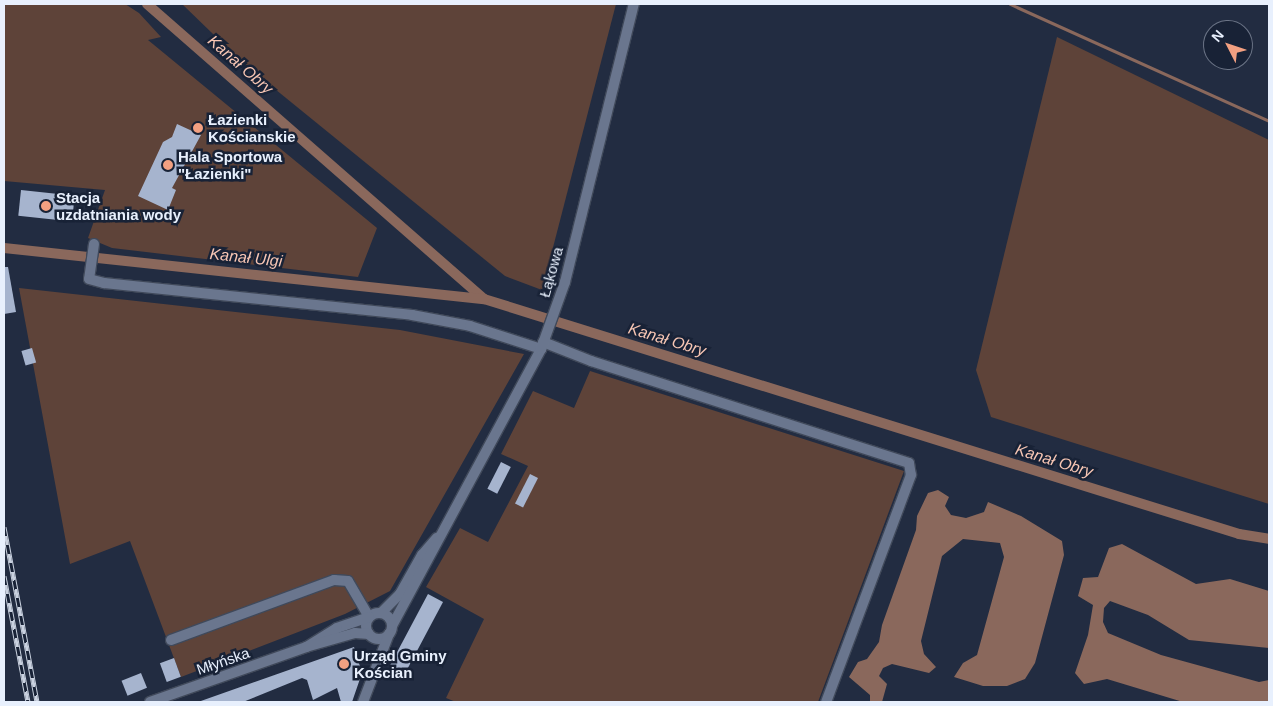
<!DOCTYPE html>
<meta charset="utf-8">
<style>
body{margin:0}
#map{position:relative;width:1273px;height:706px;overflow:hidden;background:#222c41;font-family:Arial,sans-serif}
div>[style]{position:absolute}
.green>*{inset:0;background:#5e4339}
.water>*{inset:0;background:#8a685c}
.stream>*{height:3px;margin:-1.5px;padding:0 1.5px;transform-origin:1.5px;border-radius:1.5px;background:#8a685c}
.canal>*{height:10px;margin:-5px;padding:0 5px;transform-origin:5px;border-radius:5px;background:#8a685c}
.building>*{inset:0;background:#a6b4ce;transform-origin:0 0}
.roads{filter:drop-shadow(1px 0 #40495a) drop-shadow(-1px 0 #40495a) drop-shadow(0 1px #40495a) drop-shadow(0 -1px #40495a)}
.minor>*{height:10px;margin:-5px;padding:0 5px;transform-origin:5px;border-radius:5px;background:#6a768e}
.minor>.ring{margin:-5px;padding:0;box-sizing:content-box;background:none;border:10px solid #6a768e;border-radius:50%}
.rail>*{height:5px;margin-top:-2.5px;transform-origin:0;background:repeating-linear-gradient(90deg,#182236 0 9px,#cad2e0 0 18px);box-sizing:border-box;border-block:1px solid #cad2e0}
.dots>*{width:14px;height:14px;translate:-50% -50%;box-sizing:border-box;border:2px solid #182236;border-radius:50%}
span{translate:-50% -50%;white-space:nowrap;text-align:center;line-height:1.15;-webkit-text-stroke:5px #182236;paint-order:stroke}
.poi-label{font-size:15px;color:#e8f0fd;font-weight:700}
.left{translate:0 -50%;text-align:left}
.street-label{font-size:15px;color:#e8f0fd}
.water-label{font-size:16px;color:#f7c6b4;font-style:italic}
.frame{position:absolute;inset:0;border:5px solid #e8f0fd;pointer-events:none}
.north{position:absolute;left:1203px;top:20px;width:50px;height:50px;box-sizing:border-box;background:#182236;border:1px solid #6b7486;border-radius:50%;rotate:311deg;font-size:14px;font-weight:700;line-height:20px;text-align:center;color:#e8f0fd}
.north::after{content:'';display:block;margin:auto;width:18px;height:22px;background:#f2a081;clip-path:polygon(50% 0,100% 100%,50% 72%,0 100%)}
</style>
<div id="map">
<div class="green">
<div style="clip-path:polygon(4px 4px,125px 4px,139px 13px,161px 37px,148px 40px,377px 228px,358px 277px,112px 248px,88px 238px,105px 190px,4px 181px)"></div>
<div style="clip-path:polygon(182px 4px,616px 4px,542px 290px,505px 276px,243px 63px)"></div>
<div style="clip-path:polygon(1057px 37px,1269px 140px,1269px 504px,991px 417px,976px 370px)"></div>
<div style="clip-path:polygon(19px 288px,400px 330px,524px 354px,390px 591px,345px 614px,181px 677px,130px 541px,70px 564px)"></div>
<div style="clip-path:polygon(590px 371px,904px 471px,818px 702px,456px 702px,446px 698px,484px 619px,426px 587px,460px 528px,488px 542px,528px 466px,501px 454px,533px 391px,574px 408px)"></div>
</div>
<div class="water">
<div style="clip-path:polygon(938px 490px,949px 497px,945px 506px,951px 515px,966px 518px,984px 512px,988px 502px,1021px 516px,1062px 541px,1064px 555px,1035px 663px,1025px 679px,1007px 686px,983px 686px,954px 677px,963px 663px,977px 655px,1004px 557px,1000px 543px,963px 539px,942px 556px,921px 641px,924px 654px,936px 667px,929px 673px,892px 664px,883px 668px,879px 676px,887px 684px,882px 702px,870px 702px,870px 695px,849px 677px,858px 662px,867px 659px,879px 642px,882px 625px,916px 530px,917px 516px,928px 493px)"></div>
<div style="clip-path:polygon(1122px 544px,1196px 584px,1230px 579px,1269px 591px,1269px 648px,1189px 640px,1148px 615px,1110px 601px,1104px 608px,1103px 622px,1108px 633px,1161px 655px,1259px 682px,1269px 680px,1269px 702px,1183px 702px,1107px 679px,1084px 684px,1075px 673px,1088px 635px,1093px 605px,1078px 596px,1083px 578px,1098px 577px,1109px 548px)"></div>
</div>
<div class="stream">
<div style="left:1010px;top:4px;width:284px;rotate:24.3deg"></div>
</div>
<div class="canal">
<div style="left:147px;top:4px;width:448px;rotate:41.2deg"></div>
<div style="left:484px;top:299px;width:791px;rotate:17.29deg"></div>
<div style="left:1239px;top:534px;width:30px;rotate:9deg"></div>
<div style="left:4px;top:248px;width:483px;rotate:6.1deg"></div>
</div>
<div class="building">
<div style="clip-path:polygon(177px 124px,201px 135px,172px 188px,176px 190px,168px 210px,138px 196px,163px 142px,172px 137px)"></div>
<div style="left:21px;top:190px;width:54px;height:26px;rotate:6deg"></div>
<div style="clip-path:polygon(4px 267px,8px 267px,16px 312px,4px 314px)"></div>
<div style="left:32px;top:348px;width:15px;height:11px;rotate:74deg"></div>
<div style="left:501px;top:462px;width:11px;height:30px;rotate:27deg"></div>
<div style="left:530px;top:474px;width:9px;height:33px;rotate:27deg"></div>
<div style="left:428px;top:594px;width:17px;height:81px;rotate:28deg"></div>
<div style="clip-path:polygon(354px 647px,362px 673px,352px 702px,341px 702px,337px 688px,313px 700px,307px 680px,302px 678px,243px 702px,198px 702px)"></div>
<div style="left:174px;top:658px;width:20px;height:15px;rotate:70deg"></div>
<div style="left:141px;top:673px;width:16px;height:21px;rotate:68deg"></div>
</div>
<div class="roads">
<div class="minor">
<div style="left:94px;top:244px;width:35px;rotate:98deg"></div>
<div style="left:89px;top:279px;width:16px;rotate:15deg"></div>
<div style="left:104px;top:283px;width:310px;rotate:5.9deg"></div>
<div style="left:412px;top:315px;width:59px;rotate:10.7deg"></div>
<div style="left:470px;top:326px;width:75px;rotate:17.9deg"></div>
<div style="left:543px;top:342px;width:52px;rotate:21.6deg"></div>
<div style="left:591px;top:361px;width:334px;rotate:17.8deg"></div>
<div style="left:909px;top:463px;width:12px;rotate:81deg"></div>
<div style="left:911px;top:475px;width:242px;rotate:110.5deg"></div>
<div style="left:382px;top:612px;width:25px;rotate:-45deg"></div>
<div style="left:400px;top:594px;width:45px;rotate:-60.6deg"></div>
<div style="left:422px;top:555px;width:23px;rotate:-49deg"></div>
<div class="ring" style="left:366px;top:613px;width:16px;height:16px"></div>
<div style="left:392px;top:626px;width:315px;rotate:-61.7deg"></div>
<div style="left:541px;top:349px;width:71px;rotate:-70.3deg"></div>
<div style="left:565px;top:282px;width:286px;rotate:-76.1deg"></div>
<div style="left:171px;top:640px;width:174px;rotate:-20.2deg"></div>
<div style="left:334px;top:580px;width:14px;rotate:4deg"></div>
<div style="left:348px;top:581px;width:42px;rotate:59.7deg"></div>
<div style="left:369px;top:617px;width:34px;rotate:161deg"></div>
<div style="left:337px;top:628px;width:36px;rotate:148deg"></div>
<div style="left:150px;top:702px;width:165px;rotate:-19.4deg"></div>
<div style="left:306px;top:647px;width:51px;rotate:-15.9deg"></div>
<div style="left:355px;top:633px;width:14px;rotate:4deg"></div>
<div style="left:363px;top:702px;width:73px;rotate:-69.1deg"></div>
</div>
</div>
<div class="rail">
<div style="left:4px;top:527px;width:178px;rotate:79.3deg"></div>
<div style="left:4px;top:576px;width:128px;rotate:79.2deg"></div>
</div>
<div class="dots">
<div style="left:198px;top:128px;background:#f2a081"></div>
<div style="left:168px;top:165px;background:#f2a081"></div>
<div style="left:46px;top:206px;background:#f2a081"></div>
<div style="left:344px;top:664px;background:#f2a081"></div>
</div>
<div class="poi-label">
<span class="left" style="left:208px;top:128px">Łazienki<br>Kościanskie</span>
<span class="left" style="left:178px;top:165px">Hala Sportowa<br>"Łazienki"</span>
<span class="left" style="left:56px;top:206px">Stacja<br>uzdatniania wody</span>
<span class="left" style="left:354px;top:664px">Urząd Gminy<br>Kościan</span>
</div>
<div class="street-label">
<span style="left:551px;top:272px;rotate:-74deg">Łąkowa</span>
<span style="left:223px;top:661px;rotate:-19deg">Młyńska</span>
</div>
<div class="water-label">
<span style="left:240px;top:65px;rotate:41deg">Kanał Obry</span>
<span style="left:246px;top:258px;rotate:6deg">Kanał Ulgi</span>
<span style="left:667px;top:340px;rotate:17deg">Kanał Obry</span>
<span style="left:1054px;top:461px;rotate:17deg">Kanał Obry</span>
</div>
<div class="frame"></div>
<div class="north">N</div>
</div>
